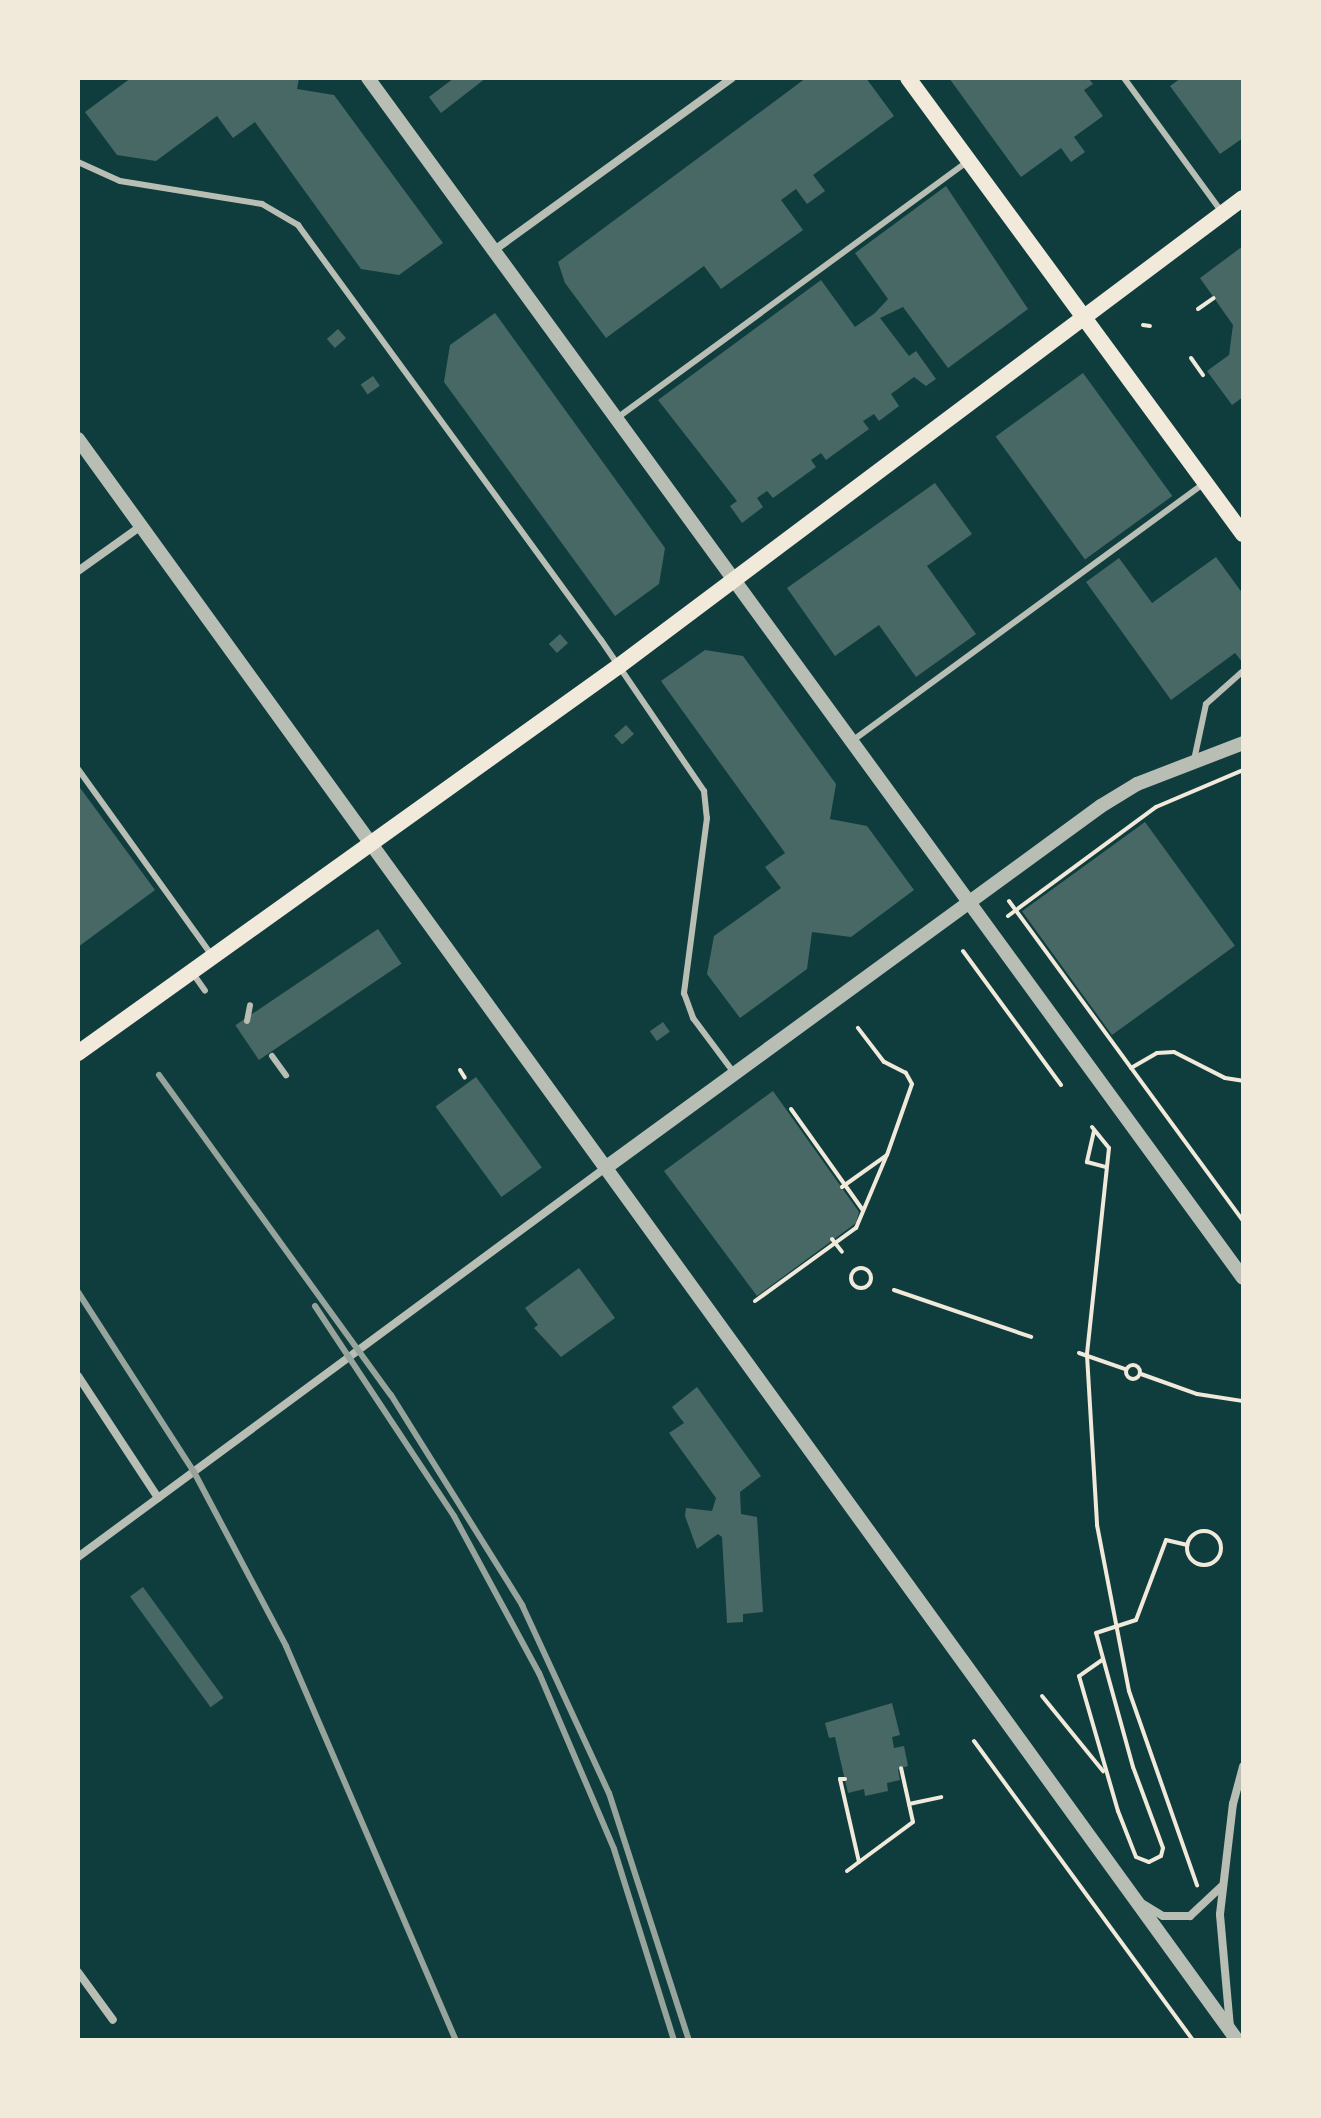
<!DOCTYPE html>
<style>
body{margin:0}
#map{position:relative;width:1321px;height:2118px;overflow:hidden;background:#0f3d3e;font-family:Bitter,serif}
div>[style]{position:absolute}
.building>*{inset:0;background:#486865;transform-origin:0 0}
.path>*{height:4px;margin:-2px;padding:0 2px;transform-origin:2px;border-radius:2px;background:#f1e9da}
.path>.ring{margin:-2px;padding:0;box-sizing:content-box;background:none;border:4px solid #f1e9da;border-radius:50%}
.service>*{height:6px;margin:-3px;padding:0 3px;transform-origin:3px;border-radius:3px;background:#b8beb3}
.minor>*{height:8px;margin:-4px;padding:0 4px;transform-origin:4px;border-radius:4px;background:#b8beb3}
.tertiary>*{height:14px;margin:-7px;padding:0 7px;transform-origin:7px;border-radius:7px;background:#b8beb3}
.secondary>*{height:16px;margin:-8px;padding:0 8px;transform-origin:8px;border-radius:8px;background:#f1e9da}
.rail>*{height:6px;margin:-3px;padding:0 3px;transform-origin:3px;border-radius:3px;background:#97a49c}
span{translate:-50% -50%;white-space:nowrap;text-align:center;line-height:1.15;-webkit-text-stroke:7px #f1e9da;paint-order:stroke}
.frame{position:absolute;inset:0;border:80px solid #f1e9da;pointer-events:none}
</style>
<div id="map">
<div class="building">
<div style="clip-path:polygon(131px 78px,299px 78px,297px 89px,334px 95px,443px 243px,399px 275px,361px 269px,255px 122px,233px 138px,217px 116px,156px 161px,117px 155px,85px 112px)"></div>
<div style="clip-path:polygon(454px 78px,486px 78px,441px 113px,429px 97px)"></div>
<div style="clip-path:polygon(806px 78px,866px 78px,894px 116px,813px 175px,825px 191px,807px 204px,796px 189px,781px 200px,803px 230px,721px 289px,704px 266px,606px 338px,565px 283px,558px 262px)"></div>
<div style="clip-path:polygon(949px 78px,1088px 78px,1093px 84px,1084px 90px,1103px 116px,1074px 137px,1085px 152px,1071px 162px,1061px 148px,1021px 177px)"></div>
<div style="clip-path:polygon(1181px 78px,1243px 78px,1243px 138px,1220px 154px,1170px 86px)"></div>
<div style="clip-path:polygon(946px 186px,1028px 309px,948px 368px,903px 307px,880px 318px,909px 356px,916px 351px,936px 379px,926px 386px,914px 377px,891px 394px,899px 406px,879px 421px,874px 414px,863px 421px,869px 429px,826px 460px,821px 453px,811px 460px,816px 467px,773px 498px,767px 491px,757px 498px,763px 507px,742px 523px,730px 506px,737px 501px,658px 400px,821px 280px,855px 327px,875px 313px,888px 299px,855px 253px)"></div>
<div style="clip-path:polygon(1243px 246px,1243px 397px,1232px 405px,1207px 371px,1229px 355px,1233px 325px,1200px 278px)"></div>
<div style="clip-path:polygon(495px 313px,665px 548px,659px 584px,615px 616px,444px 382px,450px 345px)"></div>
<div style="left:338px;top:329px;width:12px;height:15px;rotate:48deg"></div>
<div style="left:1083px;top:373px;width:152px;height:108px;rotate:54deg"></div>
<div style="left:373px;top:376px;width:12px;height:15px;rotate:55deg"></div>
<div style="clip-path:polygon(935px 483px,972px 534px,927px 566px,976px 634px,916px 677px,879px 625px,835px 656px,787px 588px)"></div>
<div style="clip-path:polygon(1216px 557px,1243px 594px,1243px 663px,1235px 653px,1171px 700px,1086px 582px,1119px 558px,1152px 603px)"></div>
<div style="left:560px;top:634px;width:12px;height:15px;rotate:48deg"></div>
<div style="clip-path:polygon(705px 650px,743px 656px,836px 784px,830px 819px,867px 826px,914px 890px,851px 937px,812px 932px,807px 969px,740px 1018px,707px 974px,714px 936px,781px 888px,765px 867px,785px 853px,661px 681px)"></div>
<div style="left:626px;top:725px;width:12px;height:16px;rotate:48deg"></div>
<div style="clip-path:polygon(78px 785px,155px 890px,78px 947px)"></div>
<div style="left:1145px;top:822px;width:153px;height:152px;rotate:54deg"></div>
<div style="left:378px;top:929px;width:42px;height:172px;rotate:56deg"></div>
<div style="left:663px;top:1022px;width:12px;height:16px;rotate:55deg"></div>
<div style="left:476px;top:1077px;width:112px;height:50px;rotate:54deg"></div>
<div style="clip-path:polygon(773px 1091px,859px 1212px,856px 1223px,757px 1296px,664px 1171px)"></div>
<div style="clip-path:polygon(579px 1268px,615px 1318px,561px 1357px,534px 1328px,538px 1325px,525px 1308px)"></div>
<div style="clip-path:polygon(697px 1387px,761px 1476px,740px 1492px,741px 1514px,757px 1517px,763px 1612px,743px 1614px,743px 1622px,727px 1623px,722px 1537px,718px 1534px,697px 1549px,685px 1516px,686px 1508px,712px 1511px,716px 1498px,669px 1433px,684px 1423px,672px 1407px)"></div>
<div style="left:143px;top:1587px;width:137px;height:16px;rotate:54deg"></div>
<div style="clip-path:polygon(892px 1703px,900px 1735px,892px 1737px,894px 1748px,904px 1746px,908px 1766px,898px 1769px,900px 1780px,887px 1783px,888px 1791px,865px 1796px,864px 1789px,848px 1793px,835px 1737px,829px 1738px,825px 1723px)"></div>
</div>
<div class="path">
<div style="left:1198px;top:309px;width:19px;rotate:-35deg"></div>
<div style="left:1143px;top:325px;width:7px;rotate:8deg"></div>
<div style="left:1191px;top:358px;width:21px;rotate:55deg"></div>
<div style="left:1009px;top:901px;width:396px;rotate:53.8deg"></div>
<div style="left:1008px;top:916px;width:184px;rotate:-36.4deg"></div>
<div style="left:1156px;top:807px;width:95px;rotate:-23deg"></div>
<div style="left:963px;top:951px;width:166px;rotate:53.8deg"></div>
<div style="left:1131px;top:1068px;width:30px;rotate:-30deg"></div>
<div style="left:1157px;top:1053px;width:17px;rotate:-3deg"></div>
<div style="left:1174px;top:1052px;width:57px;rotate:27deg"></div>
<div style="left:1225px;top:1078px;width:18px;rotate:9deg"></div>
<div style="left:460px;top:1070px;width:9px;rotate:58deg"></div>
<div style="left:791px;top:1109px;width:123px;rotate:54.6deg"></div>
<div style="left:1092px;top:1127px;width:27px;rotate:51deg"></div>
<div style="left:1109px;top:1148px;width:208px;rotate:96.1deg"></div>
<div style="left:1087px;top:1355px;width:170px;rotate:86.6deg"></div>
<div style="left:1097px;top:1525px;width:169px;rotate:79.1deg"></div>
<div style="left:1129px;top:1691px;width:206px;rotate:70.7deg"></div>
<div style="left:1094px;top:1131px;width:32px;rotate:103deg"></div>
<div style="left:1087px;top:1162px;width:20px;rotate:15deg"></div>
<div style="left:842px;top:1187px;width:55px;rotate:-35.4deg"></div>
<div style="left:887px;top:1155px;width:75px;rotate:-70.6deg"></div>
<div style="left:912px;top:1084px;width:13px;rotate:-119deg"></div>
<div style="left:906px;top:1073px;width:25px;rotate:-153deg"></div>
<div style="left:884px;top:1062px;width:43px;rotate:-127.4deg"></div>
<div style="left:832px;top:1239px;width:16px;rotate:52deg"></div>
<div class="ring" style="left:851px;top:1268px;width:16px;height:16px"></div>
<div style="left:894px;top:1290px;width:145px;rotate:18.9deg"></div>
<div style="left:755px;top:1301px;width:125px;rotate:-35.9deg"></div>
<div style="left:856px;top:1228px;width:77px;rotate:-67.1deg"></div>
<div style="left:1079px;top:1353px;width:49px;rotate:19.2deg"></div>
<div class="ring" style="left:1126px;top:1365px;width:10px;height:10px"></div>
<div style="left:1141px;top:1374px;width:59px;rotate:19.7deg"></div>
<div style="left:1197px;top:1394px;width:47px;rotate:8.7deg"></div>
<div class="ring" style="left:1187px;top:1531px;width:30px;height:30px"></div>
<div style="left:1102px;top:1660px;width:28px;rotate:145deg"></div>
<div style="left:1079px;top:1676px;width:141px;rotate:73.9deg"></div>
<div style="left:1118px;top:1811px;width:49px;rotate:68.6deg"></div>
<div style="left:1136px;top:1857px;width:14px;rotate:21deg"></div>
<div style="left:1149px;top:1862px;width:13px;rotate:-27deg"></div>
<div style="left:1161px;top:1856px;width:8px;rotate:-76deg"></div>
<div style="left:1163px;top:1848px;width:86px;rotate:-110.3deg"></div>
<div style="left:1133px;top:1767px;width:139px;rotate:-105.4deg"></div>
<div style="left:1096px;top:1633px;width:42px;rotate:-18deg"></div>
<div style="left:1136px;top:1620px;width:85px;rotate:-69.4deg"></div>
<div style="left:1166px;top:1540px;width:22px;rotate:13deg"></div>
<div style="left:1042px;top:1696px;width:97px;rotate:50.9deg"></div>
<div style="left:974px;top:1741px;width:371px;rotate:53.8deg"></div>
<div style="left:845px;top:1779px;width:5px;rotate:180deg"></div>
<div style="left:840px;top:1779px;width:85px;rotate:77.1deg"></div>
<div style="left:859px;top:1862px;width:67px;rotate:-36.5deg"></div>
<div style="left:913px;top:1822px;width:55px;rotate:-102.5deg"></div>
<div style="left:909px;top:1804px;width:33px;rotate:-12deg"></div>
<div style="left:847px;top:1871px;width:15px;rotate:-37deg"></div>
</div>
<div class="service">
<div style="left:1124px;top:78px;width:165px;rotate:53.9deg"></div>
<div style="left:78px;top:162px;width:46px;rotate:24.3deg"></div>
<div style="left:120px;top:181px;width:144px;rotate:9.2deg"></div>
<div style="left:262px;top:204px;width:42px;rotate:30.3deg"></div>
<div style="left:298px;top:225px;width:514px;rotate:53.87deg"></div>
<div style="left:601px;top:640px;width:183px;rotate:55.7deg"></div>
<div style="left:704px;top:791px;width:27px;rotate:84deg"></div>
<div style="left:707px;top:818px;width:177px;rotate:97.5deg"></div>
<div style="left:684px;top:993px;width:27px;rotate:70deg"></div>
<div style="left:693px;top:1018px;width:69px;rotate:53.3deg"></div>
<div style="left:617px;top:418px;width:432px;rotate:-36.2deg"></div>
<div style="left:852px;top:741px;width:437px;rotate:-36.2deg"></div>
<div style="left:1194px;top:760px;width:57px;rotate:-77.9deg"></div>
<div style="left:1206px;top:704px;width:50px;rotate:-41.7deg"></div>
<div style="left:78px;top:769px;width:228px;rotate:54.3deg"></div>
<div style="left:194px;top:975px;width:19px;rotate:55deg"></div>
<div style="left:247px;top:1021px;width:16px;rotate:-79deg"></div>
<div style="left:272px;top:1056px;width:24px;rotate:54deg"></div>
</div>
<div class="minor">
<div style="left:493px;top:251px;width:295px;rotate:-35.9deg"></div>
<div style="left:78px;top:571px;width:77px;rotate:-35.5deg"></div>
<div style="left:78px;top:1376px;width:146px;rotate:56.7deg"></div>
<div style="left:78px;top:1557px;width:659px;rotate:-36.42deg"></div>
<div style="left:1143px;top:1904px;width:23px;rotate:31deg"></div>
<div style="left:1163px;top:1916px;width:27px"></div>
<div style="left:1190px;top:1916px;width:44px;rotate:-43.2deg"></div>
<div style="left:78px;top:1972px;width:59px;rotate:53.9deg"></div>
<div style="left:1230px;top:2027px;width:113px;rotate:-95.1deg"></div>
<div style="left:1220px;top:1914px;width:111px;rotate:-83.3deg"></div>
<div style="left:1233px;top:1804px;width:39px;rotate:-75deg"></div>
</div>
<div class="tertiary">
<div style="left:368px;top:78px;width:1485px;rotate:53.9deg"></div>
<div style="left:78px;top:439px;width:1976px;rotate:54.1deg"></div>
<div style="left:608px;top:1166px;width:610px;rotate:-36.14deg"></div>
<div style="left:1101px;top:806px;width:42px;rotate:-31.4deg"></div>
<div style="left:1137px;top:784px;width:114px;rotate:-21.1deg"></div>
</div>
<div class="secondary">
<div style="left:908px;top:78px;width:566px;rotate:53.7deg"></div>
<div style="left:78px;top:1053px;width:665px;rotate:-35.58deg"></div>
<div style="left:619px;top:666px;width:780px;rotate:-36.87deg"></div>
</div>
<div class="rail">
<div style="left:159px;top:1075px;width:395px;rotate:54.1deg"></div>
<div style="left:391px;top:1395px;width:248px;rotate:58deg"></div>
<div style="left:522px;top:1605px;width:207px;rotate:65.2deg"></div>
<div style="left:609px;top:1793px;width:260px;rotate:72.1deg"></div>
<div style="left:78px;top:1292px;width:214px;rotate:57.2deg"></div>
<div style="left:194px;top:1472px;width:197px;rotate:62.1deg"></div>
<div style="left:286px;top:1646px;width:429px;rotate:66.7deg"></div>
<div style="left:315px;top:1306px;width:252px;rotate:56.5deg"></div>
<div style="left:454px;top:1516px;width:179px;rotate:61.6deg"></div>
<div style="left:539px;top:1673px;width:191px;rotate:66.9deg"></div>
<div style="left:614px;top:1849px;width:200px;rotate:72.6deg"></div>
</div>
<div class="frame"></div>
</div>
